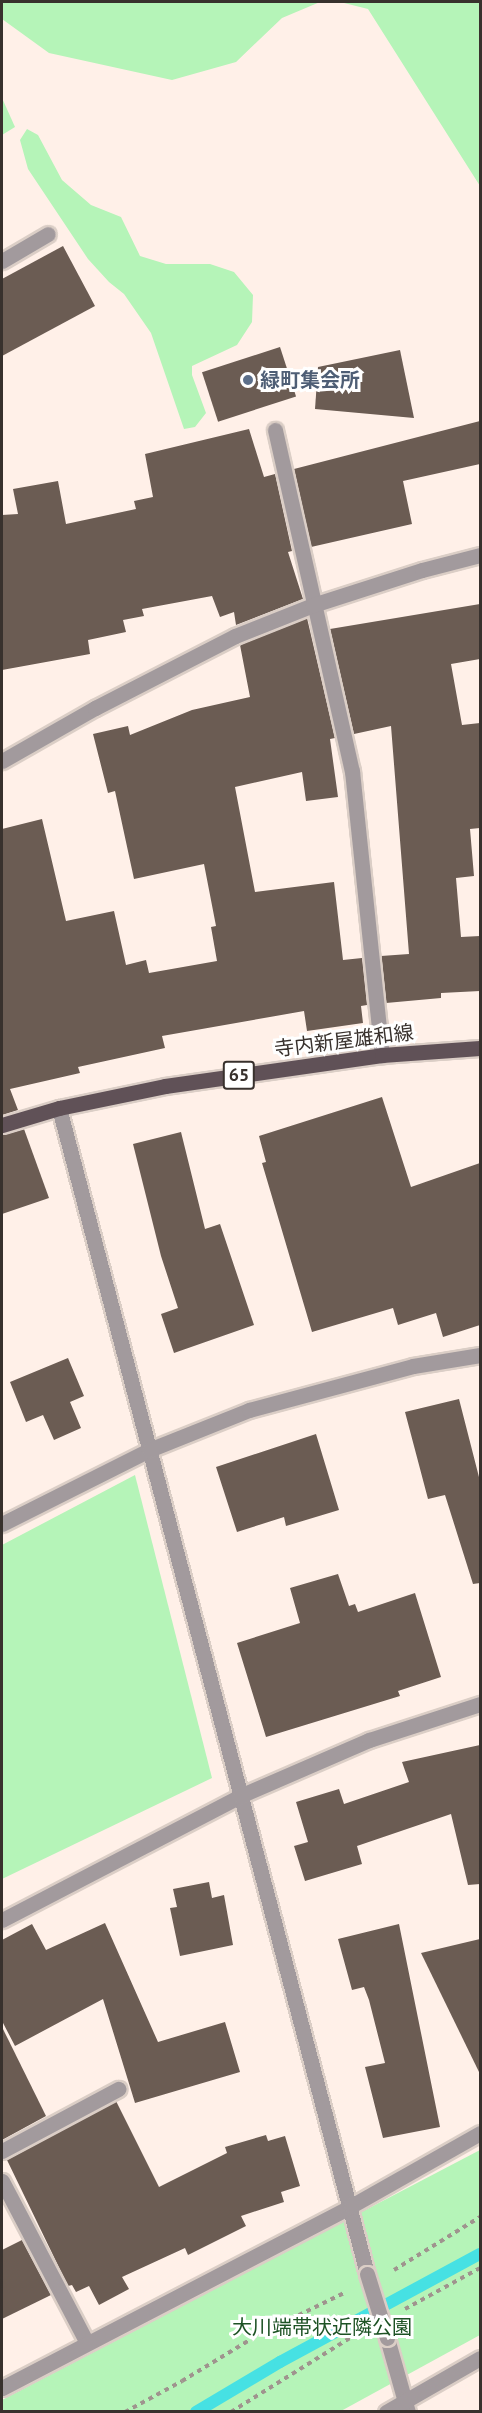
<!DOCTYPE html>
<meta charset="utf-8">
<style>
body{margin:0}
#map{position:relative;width:482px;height:2413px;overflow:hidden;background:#fff0e8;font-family:"PT Sans","Noto Sans JP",sans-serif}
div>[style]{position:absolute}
.green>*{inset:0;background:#b5f4b8}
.stream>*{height:12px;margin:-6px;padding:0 6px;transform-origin:6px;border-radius:6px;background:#46e1e3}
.building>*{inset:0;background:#6b5c53;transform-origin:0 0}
.path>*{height:4px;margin-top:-2px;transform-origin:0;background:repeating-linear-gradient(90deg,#9f948e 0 4.5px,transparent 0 9px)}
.roads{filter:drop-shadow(2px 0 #dbcec6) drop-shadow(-2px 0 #dbcec6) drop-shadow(0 2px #dbcec6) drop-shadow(0 -2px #dbcec6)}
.minor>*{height:15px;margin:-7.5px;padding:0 7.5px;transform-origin:7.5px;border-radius:7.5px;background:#a29a9d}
.major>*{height:15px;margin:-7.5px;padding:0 7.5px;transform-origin:7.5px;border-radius:7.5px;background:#605157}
.bridges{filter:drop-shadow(2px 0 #dbcec6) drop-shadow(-2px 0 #dbcec6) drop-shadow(0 2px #dbcec6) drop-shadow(0 -2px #dbcec6)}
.minor-bridge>*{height:15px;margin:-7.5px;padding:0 7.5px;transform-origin:7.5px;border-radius:7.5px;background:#a29a9d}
.dots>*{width:16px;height:16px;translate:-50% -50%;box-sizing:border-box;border:3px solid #fff;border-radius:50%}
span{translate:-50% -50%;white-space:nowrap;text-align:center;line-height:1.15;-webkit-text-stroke:6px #fff;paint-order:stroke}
.shield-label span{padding:2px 4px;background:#fff;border:2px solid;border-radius:4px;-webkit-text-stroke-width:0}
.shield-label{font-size:18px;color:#38312d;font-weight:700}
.service-label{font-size:20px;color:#4e5e75;font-weight:700}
.left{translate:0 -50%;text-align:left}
.street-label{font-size:20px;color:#38312d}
.park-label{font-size:20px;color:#1d5224}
.frame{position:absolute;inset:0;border:3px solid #38312d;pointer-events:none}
</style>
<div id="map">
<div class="green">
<div style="clip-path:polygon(2px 2px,320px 2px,282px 18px,236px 62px,172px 80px,49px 53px,2px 19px)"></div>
<div style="clip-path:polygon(340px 2px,480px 2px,480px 186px,368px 9px)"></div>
<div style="clip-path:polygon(2px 98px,15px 127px,2px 135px)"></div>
<div style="clip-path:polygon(27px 129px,38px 135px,62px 180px,91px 205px,121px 217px,140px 256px,166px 264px,210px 264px,234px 272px,253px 295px,252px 322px,237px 345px,192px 366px,192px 375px,206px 413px,195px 427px,184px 429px,151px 333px,124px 294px,109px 282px,88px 259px,28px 169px,20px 140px)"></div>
<div style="clip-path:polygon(135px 1475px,212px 1778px,2px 1879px,2px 1545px)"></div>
<div style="clip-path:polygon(480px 2150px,480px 2335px,341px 2411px,2px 2412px,2px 2400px)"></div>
</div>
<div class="stream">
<div style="left:196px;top:2412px;width:98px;rotate:-30.8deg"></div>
<div style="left:280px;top:2362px;width:227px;rotate:-28.4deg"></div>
</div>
<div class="building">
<div style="clip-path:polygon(63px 246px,95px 306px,2px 356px,2px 279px)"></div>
<div style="left:280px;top:347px;width:52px;height:82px;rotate:72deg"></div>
<div style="clip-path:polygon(400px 350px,414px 418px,315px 409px,318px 367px)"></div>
<div style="clip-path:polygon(480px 421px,480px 464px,403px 481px,412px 524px,311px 547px,294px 469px)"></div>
<div style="clip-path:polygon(249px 429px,264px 477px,275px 474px,292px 551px,288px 552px,303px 599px,236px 625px,234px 612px,220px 617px,212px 596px,142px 609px,144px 616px,123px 620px,126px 632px,88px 640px,90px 654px,2px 670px,2px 515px,18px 514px,13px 489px,58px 481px,66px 524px,136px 509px,134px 501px,153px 497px,145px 454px)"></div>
<div style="clip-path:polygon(480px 604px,480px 659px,451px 664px,462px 725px,480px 723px,480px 828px,470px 829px,474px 876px,456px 878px,461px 937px,480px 936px,480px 991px,441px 993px,441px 998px,386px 1003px,381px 956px,409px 954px,391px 726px,354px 734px,330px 629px)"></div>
<div style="clip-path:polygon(307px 618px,335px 738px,330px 739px,338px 797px,306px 801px,302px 772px,235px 787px,255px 892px,334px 882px,343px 960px,362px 958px,367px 1005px,361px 1006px,363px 1023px,307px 1031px,304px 1011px,162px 1036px,165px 1048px,78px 1067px,80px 1073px,10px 1089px,18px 1110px,2px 1115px,2px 829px,42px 819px,66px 921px,114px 911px,126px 965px,146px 960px,149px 973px,217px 961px,211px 927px,216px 926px,204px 864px,134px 879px,115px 791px,108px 793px,93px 734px,128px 726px,130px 735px,192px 710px,250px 697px,240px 645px)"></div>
<div style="clip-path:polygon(382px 1097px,411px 1187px,480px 1163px,480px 1325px,443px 1337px,436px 1313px,398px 1325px,393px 1308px,312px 1332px,262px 1163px,266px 1162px,259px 1136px)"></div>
<div style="clip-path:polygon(24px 1129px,49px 1198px,2px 1214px,2px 1135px)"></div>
<div style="clip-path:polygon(181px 1132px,205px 1229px,220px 1224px,254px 1325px,174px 1353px,161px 1314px,178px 1308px,161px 1256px,133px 1144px)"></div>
<div style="clip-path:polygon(68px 1358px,84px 1396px,70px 1402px,81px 1428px,54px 1440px,43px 1415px,26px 1422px,10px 1382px)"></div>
<div style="clip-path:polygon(459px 1399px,480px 1481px,480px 1583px,473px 1584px,445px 1495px,428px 1499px,405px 1412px)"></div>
<div style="clip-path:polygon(316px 1434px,339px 1510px,286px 1526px,284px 1517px,237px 1532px,216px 1467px)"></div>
<div style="clip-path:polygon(338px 1574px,349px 1606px,355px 1604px,358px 1612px,415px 1593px,441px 1677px,398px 1691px,400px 1696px,266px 1737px,237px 1643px,300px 1623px,290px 1588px)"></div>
<div style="clip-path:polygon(480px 1745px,480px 1884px,468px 1885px,451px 1814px,357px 1846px,362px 1864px,305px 1881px,294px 1846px,308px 1842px,296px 1802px,339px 1789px,344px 1804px,409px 1782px,402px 1762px)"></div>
<div style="clip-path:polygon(209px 1882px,212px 1898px,224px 1895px,233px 1945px,180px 1956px,170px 1908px,177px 1907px,173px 1889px)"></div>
<div style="clip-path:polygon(105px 1923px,158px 2042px,225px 2022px,240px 2072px,135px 2103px,103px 1999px,15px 2046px,2px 2021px,2px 1940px,32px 1924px,46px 1950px)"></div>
<div style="clip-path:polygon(399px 1924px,440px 2127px,383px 2138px,365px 2067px,385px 2063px,369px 2000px,364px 1987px,352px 1990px,338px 1939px)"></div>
<div style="clip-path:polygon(480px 1939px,480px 2074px,421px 1953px)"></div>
<div style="clip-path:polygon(2px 2027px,46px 2116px,2px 2140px)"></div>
<div style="clip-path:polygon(116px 2101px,159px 2187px,227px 2153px,225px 2147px,266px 2135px,268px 2141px,285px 2136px,300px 2186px,281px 2192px,284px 2202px,241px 2216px,246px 2226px,188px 2255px,185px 2248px,122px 2277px,129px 2289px,99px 2305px,89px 2286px,76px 2292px,72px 2285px,68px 2286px,7px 2160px)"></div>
<div style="clip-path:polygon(22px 2240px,51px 2295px,2px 2319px,2px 2250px)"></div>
</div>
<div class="path">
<div style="left:394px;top:2270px;width:101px;rotate:-31.6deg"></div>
<div style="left:405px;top:2309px;width:85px;rotate:-28.7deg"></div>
<div style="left:125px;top:2412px;width:65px;rotate:-28.5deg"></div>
<div style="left:182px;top:2381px;width:89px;rotate:-31.2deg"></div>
<div style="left:258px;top:2335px;width:96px;rotate:-26deg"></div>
<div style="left:231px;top:2412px;width:150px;rotate:-31.9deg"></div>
</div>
<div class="roads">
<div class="minor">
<div style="left:2px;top:261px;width:53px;rotate:-30.4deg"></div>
<div style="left:275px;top:430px;width:350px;rotate:77.3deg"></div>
<div style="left:352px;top:771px;width:286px;rotate:84deg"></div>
<div style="left:2px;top:761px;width:107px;rotate:-29.7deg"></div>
<div style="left:95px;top:708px;width:157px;rotate:-27.2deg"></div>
<div style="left:235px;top:636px;width:84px;rotate:-21.7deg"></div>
<div style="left:313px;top:605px;width:114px;rotate:-17.8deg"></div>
<div style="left:422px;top:570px;width:60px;rotate:-14.5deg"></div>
<div style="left:59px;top:1108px;width:1206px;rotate:75.2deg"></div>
<div style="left:2px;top:1524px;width:165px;rotate:-26.7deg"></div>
<div style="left:149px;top:1450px;width:108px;rotate:-21.8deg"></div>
<div style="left:249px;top:1410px;width:170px;rotate:-15deg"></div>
<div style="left:413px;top:1366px;width:68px;rotate:-9.3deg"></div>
<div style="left:2px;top:1920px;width:268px;rotate:-27.5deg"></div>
<div style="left:240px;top:1796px;width:141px;rotate:-23.5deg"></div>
<div style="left:369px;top:1740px;width:117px;rotate:-18deg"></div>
<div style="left:2px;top:2151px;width:132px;rotate:-28.1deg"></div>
<div style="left:2px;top:2181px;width:183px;rotate:62.3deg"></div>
<div style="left:387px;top:2338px;width:77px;rotate:74.2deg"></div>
<div style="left:2px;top:2388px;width:394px;rotate:-27.5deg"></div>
<div style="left:351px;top:2206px;width:148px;rotate:-29.5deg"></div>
<div style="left:386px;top:2412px;width:108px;rotate:-29.9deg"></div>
</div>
<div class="major">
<div style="left:2px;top:1125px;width:59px;rotate:-16.6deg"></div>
<div style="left:59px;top:1108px;width:108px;rotate:-11.7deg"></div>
<div style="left:165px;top:1086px;width:219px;rotate:-8.1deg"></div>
<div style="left:382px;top:1055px;width:98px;rotate:-4.1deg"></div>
</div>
</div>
<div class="bridges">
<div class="minor-bridge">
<div style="left:367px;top:2274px;width:67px;rotate:72.6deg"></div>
</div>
</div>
<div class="dots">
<div style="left:248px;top:380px;background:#5c6f8a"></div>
</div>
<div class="shield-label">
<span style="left:239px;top:1075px">65</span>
</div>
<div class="service-label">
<span class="left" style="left:260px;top:380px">緑町集会所</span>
</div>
<div class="street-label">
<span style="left:344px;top:1041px;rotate:-7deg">寺内新屋雄和線</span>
</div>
<div class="park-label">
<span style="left:322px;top:2327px">大川端帯状近隣公園</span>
</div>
<div class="frame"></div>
</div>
